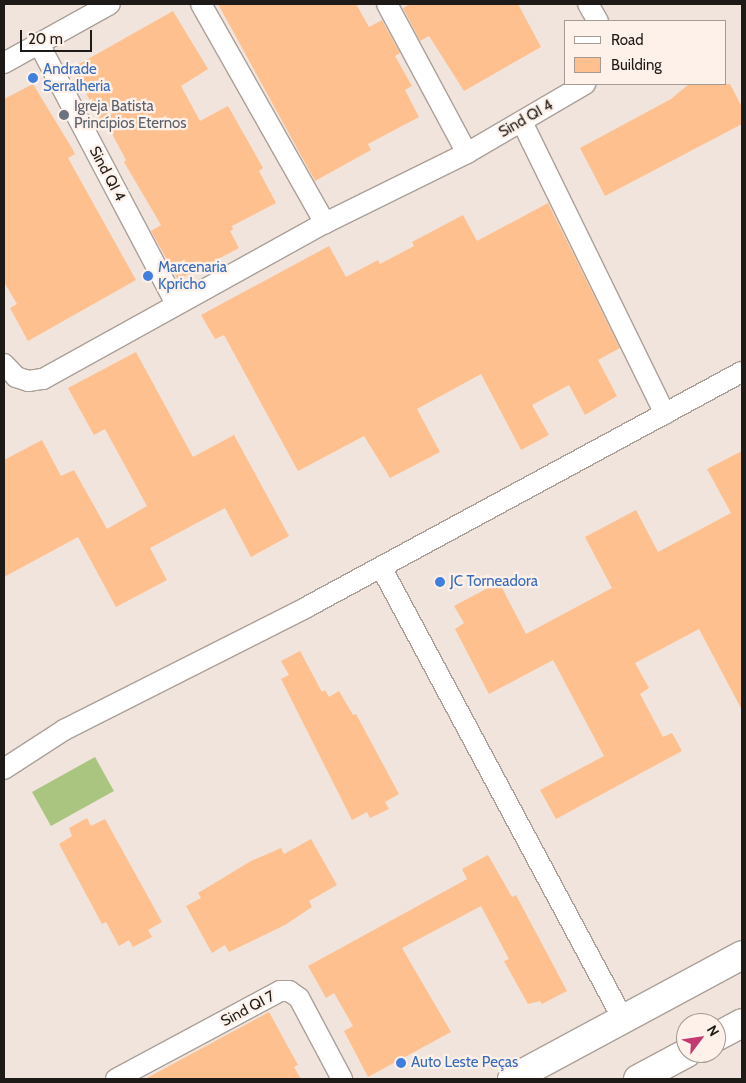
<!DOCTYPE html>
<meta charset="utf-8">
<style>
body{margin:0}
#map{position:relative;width:746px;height:1083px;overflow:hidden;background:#f0e4dc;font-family:Cabin,sans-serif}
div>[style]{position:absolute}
.green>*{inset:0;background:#aac580;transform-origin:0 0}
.building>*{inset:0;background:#ffc08f}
.roads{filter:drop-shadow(1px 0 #aba098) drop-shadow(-1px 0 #aba098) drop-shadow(0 1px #aba098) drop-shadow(0 -1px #aba098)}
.minor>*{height:20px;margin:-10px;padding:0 10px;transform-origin:10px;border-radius:10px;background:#fff}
.secondary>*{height:28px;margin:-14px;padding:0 14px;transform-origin:14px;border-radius:14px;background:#fff}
.dots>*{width:14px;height:14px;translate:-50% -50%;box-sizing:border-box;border:2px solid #fdf1e9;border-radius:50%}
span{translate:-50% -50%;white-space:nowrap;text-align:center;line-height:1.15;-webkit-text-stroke:4.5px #fdf1e9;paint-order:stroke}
.shop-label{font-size:15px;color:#366cbe}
.left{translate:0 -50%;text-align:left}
.worship-label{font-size:15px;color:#5b616d}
.street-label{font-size:15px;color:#1e1a17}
.frame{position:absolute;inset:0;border:5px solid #1e1a17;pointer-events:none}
.legend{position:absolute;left:564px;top:20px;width:162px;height:65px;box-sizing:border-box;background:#fdf1e9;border:1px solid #a49b95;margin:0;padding:6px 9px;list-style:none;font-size:15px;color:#1e1a17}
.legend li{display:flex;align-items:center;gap:10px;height:25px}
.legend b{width:25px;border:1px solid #a49b95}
.north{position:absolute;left:676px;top:1013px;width:50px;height:50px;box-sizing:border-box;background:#fdf1e9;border:1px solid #a49b95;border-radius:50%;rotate:59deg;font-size:14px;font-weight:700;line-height:20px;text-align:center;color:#1e1a17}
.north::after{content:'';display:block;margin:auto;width:18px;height:22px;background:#c43970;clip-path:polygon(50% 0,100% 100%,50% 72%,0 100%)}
.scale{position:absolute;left:20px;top:30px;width:72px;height:22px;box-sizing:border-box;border:2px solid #1e1a17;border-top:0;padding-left:6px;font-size:15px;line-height:18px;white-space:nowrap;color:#1e1a17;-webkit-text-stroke:4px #fdf1e9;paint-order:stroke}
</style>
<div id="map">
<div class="green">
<div style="left:95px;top:757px;width:39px;height:72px;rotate:61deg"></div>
</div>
<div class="building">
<div style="clip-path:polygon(218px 4px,356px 4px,369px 27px,382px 20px,400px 53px,395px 56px,412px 86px,405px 90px,419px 117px,368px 144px,371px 150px,315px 181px)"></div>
<div style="clip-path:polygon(410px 4px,518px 4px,541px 47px,464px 91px,429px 36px,420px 41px,403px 8px)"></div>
<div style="clip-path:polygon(173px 11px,208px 69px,181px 86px,200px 121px,228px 106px,263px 168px,259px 171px,276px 203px,232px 226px,233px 230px,230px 231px,239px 248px,178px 280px,151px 231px,161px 225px,124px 162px,126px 160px,110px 130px,107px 131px,72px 68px)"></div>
<div style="clip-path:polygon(33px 84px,73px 150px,75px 154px,68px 158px,136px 280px,28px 341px,10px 308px,17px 304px,4px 282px,4px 99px)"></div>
<div style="clip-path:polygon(689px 84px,730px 84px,742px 107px,742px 124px,605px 196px,580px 148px,671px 99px)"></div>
<div style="clip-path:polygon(548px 203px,620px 348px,598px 360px,617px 396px,585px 415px,569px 385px,532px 405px,549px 435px,521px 450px,481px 374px,417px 409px,440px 452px,390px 478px,364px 436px,298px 471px,224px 335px,215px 339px,201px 315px,329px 246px,346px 277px,378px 260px,380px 264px,414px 246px,412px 242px,463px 215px,477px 241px)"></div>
<div style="clip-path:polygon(136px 352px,193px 457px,234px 435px,289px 536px,251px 557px,225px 508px,150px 548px,167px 580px,116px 607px,78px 537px,4px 577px,4px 460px,42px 440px,61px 476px,74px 470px,107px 529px,147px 506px,105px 429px,94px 435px,68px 388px)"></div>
<div style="clip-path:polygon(742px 451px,742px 710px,699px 629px,635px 663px,649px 688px,640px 694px,663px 737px,672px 733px,682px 751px,556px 819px,540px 790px,604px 756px,553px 660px,489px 694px,455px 629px,464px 623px,454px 606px,499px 582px,526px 634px,612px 588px,585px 537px,636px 510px,658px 552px,731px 513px,707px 469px)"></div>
<div style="clip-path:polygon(300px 651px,322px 692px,325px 690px,329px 697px,339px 691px,353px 715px,356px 714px,399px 794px,385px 802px,389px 809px,370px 818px,367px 812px,352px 820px,281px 679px,289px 675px,281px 661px)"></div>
<div style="clip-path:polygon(87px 818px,91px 826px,105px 819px,162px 922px,148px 930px,152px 937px,133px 947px,129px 940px,119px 946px,106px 922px,102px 924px,59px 844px,72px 836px,69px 828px)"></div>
<div style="clip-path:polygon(311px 839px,337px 885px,309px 901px,312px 907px,285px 925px,229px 952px,225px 945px,212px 953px,186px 906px,201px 898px,198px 893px,251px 861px,281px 848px,284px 854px)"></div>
<div style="clip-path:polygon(488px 855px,512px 897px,516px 895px,567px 991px,542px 1004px,540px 1001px,528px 1004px,504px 961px,509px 959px,481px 906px,402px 948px,451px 1032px,368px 1077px,344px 1031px,353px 1026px,334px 993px,326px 998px,308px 966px,467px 879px,462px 869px)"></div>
<div style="clip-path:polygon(269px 1012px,298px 1065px,294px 1067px,301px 1079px,145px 1079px)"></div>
</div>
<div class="roads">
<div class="minor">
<div style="left:201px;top:4px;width:252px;rotate:60.5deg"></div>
<div style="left:387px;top:4px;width:169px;rotate:61.8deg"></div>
<div style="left:588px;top:4px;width:20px;rotate:60deg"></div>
<div style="left:39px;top:44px;width:294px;rotate:62.2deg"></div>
<div style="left:4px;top:63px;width:121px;rotate:-29.1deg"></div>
<div style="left:522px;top:122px;width:325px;rotate:63.9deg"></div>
<div style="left:4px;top:364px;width:18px;rotate:47deg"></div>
<div style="left:16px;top:377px;width:13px;rotate:18deg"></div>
<div style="left:28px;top:381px;width:15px;rotate:-8deg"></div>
<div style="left:43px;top:379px;width:322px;rotate:-29deg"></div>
<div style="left:325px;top:223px;width:158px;rotate:-26.2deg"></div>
<div style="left:467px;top:153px;width:137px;rotate:-30.3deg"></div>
<div style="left:381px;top:567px;width:513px;rotate:61.84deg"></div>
<div style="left:4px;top:769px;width:72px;rotate:-33deg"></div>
<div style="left:64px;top:730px;width:272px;rotate:-26.8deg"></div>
<div style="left:307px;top:607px;width:494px;rotate:-28.4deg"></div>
<div style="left:116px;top:1079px;width:186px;rotate:-28.2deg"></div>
<div style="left:280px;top:991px;width:9px"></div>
<div style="left:289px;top:991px;width:12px;rotate:35deg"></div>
<div style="left:299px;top:998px;width:92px;rotate:62deg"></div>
</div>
<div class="secondary">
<div style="left:716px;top:1037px;width:30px;rotate:-28deg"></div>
<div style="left:512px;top:1079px;width:261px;rotate:-28.3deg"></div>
<div style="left:638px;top:1079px;width:55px;rotate:-28deg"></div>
</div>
</div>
<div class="dots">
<div style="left:33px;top:78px;background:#3f7fe0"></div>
<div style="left:64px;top:115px;background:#6b7280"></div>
<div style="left:148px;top:276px;background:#3f7fe0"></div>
<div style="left:440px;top:582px;background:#3f7fe0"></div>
<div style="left:401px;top:1063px;background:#3f7fe0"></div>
</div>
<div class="shop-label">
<span class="left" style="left:43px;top:78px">Andrade<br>Serralheria</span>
<span class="left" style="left:158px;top:276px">Marcenaria<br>Kpricho</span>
<span class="left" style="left:450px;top:582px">JC Torneadora</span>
<span class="left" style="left:411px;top:1063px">Auto Leste Peças</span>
</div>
<div class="worship-label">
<span class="left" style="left:74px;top:115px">Igreja Batista<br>Princípios Eternos</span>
</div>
<div class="street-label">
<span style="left:526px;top:119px;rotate:-30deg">Sind QI 4</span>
<span style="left:107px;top:174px;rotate:62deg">Sind QI 4</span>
<span style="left:248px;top:1009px;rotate:-28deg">Sind QI 7</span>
</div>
<div class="frame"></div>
<ul class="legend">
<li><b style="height:6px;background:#fff"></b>Road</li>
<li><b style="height:14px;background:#ffc08f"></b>Building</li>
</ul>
<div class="north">N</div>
<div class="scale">20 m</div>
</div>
